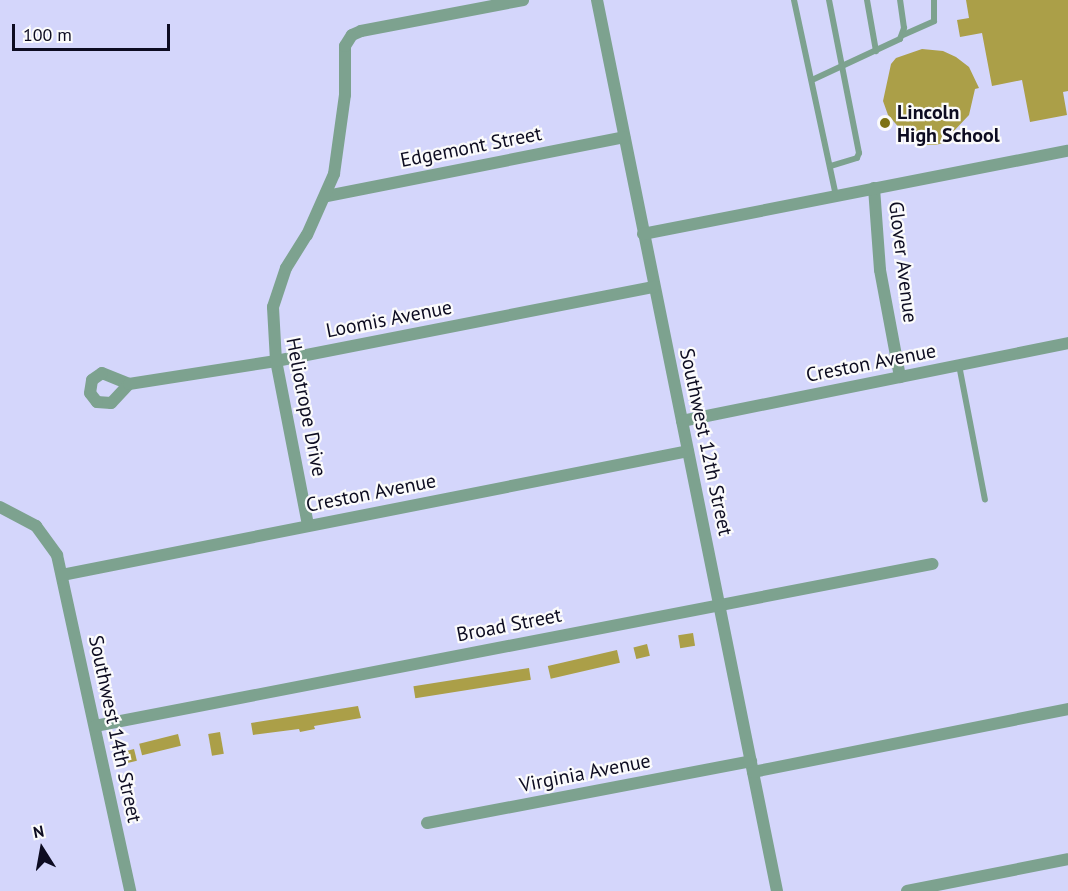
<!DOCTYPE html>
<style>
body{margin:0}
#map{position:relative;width:1068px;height:891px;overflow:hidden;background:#d4d6fb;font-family:"PT Sans",sans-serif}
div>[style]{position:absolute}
.building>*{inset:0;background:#ab9f48;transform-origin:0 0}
.service>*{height:6px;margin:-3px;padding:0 3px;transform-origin:3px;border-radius:3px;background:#7da28f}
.minor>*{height:12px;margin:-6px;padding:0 6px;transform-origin:6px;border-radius:6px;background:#7da28f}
.dots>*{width:16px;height:16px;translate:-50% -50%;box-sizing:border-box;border:3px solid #fbfbfb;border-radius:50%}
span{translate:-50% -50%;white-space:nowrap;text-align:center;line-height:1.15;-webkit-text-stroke:4.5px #fbfbfb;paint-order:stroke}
.poi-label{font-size:20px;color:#0d0c21;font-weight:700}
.left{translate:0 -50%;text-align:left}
.street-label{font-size:20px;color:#0d0c21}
.north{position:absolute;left:12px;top:819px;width:60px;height:60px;-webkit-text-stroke:4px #fbfbfb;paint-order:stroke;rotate:349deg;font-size:16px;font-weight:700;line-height:24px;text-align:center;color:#0d0c21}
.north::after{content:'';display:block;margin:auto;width:21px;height:27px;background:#0d0c21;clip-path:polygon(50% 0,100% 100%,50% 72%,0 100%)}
.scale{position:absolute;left:12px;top:24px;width:158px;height:27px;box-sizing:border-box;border:3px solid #0d0c21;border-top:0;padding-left:8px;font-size:18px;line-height:21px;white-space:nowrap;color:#0d0c21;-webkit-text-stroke:4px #fbfbfb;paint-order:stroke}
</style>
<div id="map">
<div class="building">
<div style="clip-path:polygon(966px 0,1068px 0,1068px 91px,1063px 92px,1067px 115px,1030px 122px,1022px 80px,992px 86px,982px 33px,960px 37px,957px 20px,969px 18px)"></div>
<div style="clip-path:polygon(922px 49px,943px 51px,956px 57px,969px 67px,979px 88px,975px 89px,969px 115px,952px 133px,956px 139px,936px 145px,920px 145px,921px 139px,902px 131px,888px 115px,883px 101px,891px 64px,896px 58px)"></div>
<div style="left:693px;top:633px;width:13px;height:15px;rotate:81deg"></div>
<div style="left:647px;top:644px;width:12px;height:14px;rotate:76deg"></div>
<div style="left:617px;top:650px;width:13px;height:71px;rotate:77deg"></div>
<div style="left:529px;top:668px;width:12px;height:117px;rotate:81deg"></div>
<div style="clip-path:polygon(358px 706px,361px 718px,314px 726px,315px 729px,300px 732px,299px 729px,253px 735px,251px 723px)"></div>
<div style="left:220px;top:732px;width:22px;height:12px;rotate:80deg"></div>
<div style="left:178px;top:734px;width:12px;height:40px;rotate:76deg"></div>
<div style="left:134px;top:749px;width:12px;height:14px;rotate:76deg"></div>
</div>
<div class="service">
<div style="left:794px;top:0;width:200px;rotate:77.9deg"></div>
<div style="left:829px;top:0;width:156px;rotate:78.9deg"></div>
<div style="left:859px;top:153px;width:5px;rotate:112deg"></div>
<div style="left:857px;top:158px;width:28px;rotate:163deg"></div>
<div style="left:867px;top:0;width:52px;rotate:80deg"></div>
<div style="left:903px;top:35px;width:34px;rotate:-24deg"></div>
<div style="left:934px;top:21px;width:21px;rotate:-90deg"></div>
<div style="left:812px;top:80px;width:97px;rotate:-25deg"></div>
<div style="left:900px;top:39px;width:12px;rotate:-70deg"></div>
<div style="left:904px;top:28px;width:28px;rotate:-98deg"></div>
<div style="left:959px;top:365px;width:137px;rotate:79.1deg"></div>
</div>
<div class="minor">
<div style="left:597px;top:0;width:909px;rotate:78.58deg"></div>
<div style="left:874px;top:188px;width:82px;rotate:85.8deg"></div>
<div style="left:880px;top:270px;width:109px;rotate:79.4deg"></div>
<div style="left:327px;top:196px;width:303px;rotate:-11.2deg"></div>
<div style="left:643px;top:234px;width:433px;rotate:-11.1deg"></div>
<div style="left:102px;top:373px;width:29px;rotate:22deg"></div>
<div style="left:129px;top:384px;width:26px;rotate:133deg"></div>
<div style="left:111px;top:403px;width:14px;rotate:-176deg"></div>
<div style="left:97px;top:402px;width:11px;rotate:-128deg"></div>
<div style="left:90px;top:393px;width:13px;rotate:-81deg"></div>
<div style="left:92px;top:380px;width:12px;rotate:-35deg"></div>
<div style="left:129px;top:384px;width:149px;rotate:-8.9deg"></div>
<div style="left:276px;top:361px;width:385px;rotate:-11.1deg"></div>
<div style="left:682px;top:421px;width:394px;rotate:-11.4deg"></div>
<div style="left:0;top:507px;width:41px;rotate:27.8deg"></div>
<div style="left:36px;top:526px;width:36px;rotate:54deg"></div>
<div style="left:57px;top:555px;width:344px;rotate:77.7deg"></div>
<div style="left:308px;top:525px;width:167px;rotate:-101deg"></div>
<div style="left:276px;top:361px;width:54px;rotate:-93.2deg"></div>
<div style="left:273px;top:307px;width:41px;rotate:-71.6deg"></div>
<div style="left:286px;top:268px;width:39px;rotate:-58deg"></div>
<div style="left:307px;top:235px;width:67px;rotate:-66.1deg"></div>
<div style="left:334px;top:174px;width:80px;rotate:-82.1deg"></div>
<div style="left:345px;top:95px;width:49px;rotate:-90deg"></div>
<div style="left:345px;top:46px;width:13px;rotate:-58deg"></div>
<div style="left:352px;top:35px;width:10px;rotate:-24deg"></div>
<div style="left:361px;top:31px;width:165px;rotate:-10.8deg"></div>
<div style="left:62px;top:575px;width:638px;rotate:-11.2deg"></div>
<div style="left:95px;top:726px;width:853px;rotate:-10.95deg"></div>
<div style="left:753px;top:772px;width:321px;rotate:-11.3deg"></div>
<div style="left:427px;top:823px;width:330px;rotate:-10.8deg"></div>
<div style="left:907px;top:891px;width:164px;rotate:-11.2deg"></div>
</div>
<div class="dots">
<div style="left:885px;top:123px;background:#7d7212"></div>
</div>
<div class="poi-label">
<span class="left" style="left:897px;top:124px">Lincoln<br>High School</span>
</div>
<div class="street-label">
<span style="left:471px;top:147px;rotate:-11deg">Edgemont Street</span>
<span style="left:903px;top:262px;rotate:83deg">Glover Avenue</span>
<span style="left:389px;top:319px;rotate:-11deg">Loomis Avenue</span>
<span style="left:871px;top:363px;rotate:-11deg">Creston Avenue</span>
<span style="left:306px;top:407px;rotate:79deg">Heliotrope Drive</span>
<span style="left:706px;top:442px;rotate:78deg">Southwest 12th Street</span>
<span style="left:371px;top:493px;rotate:-11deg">Creston Avenue</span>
<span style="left:509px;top:625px;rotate:-11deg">Broad Street</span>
<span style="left:115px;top:729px;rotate:78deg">Southwest 14th Street</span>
<span style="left:585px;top:773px;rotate:-11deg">Virginia Avenue</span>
</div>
<div class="north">N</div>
<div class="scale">100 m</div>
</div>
